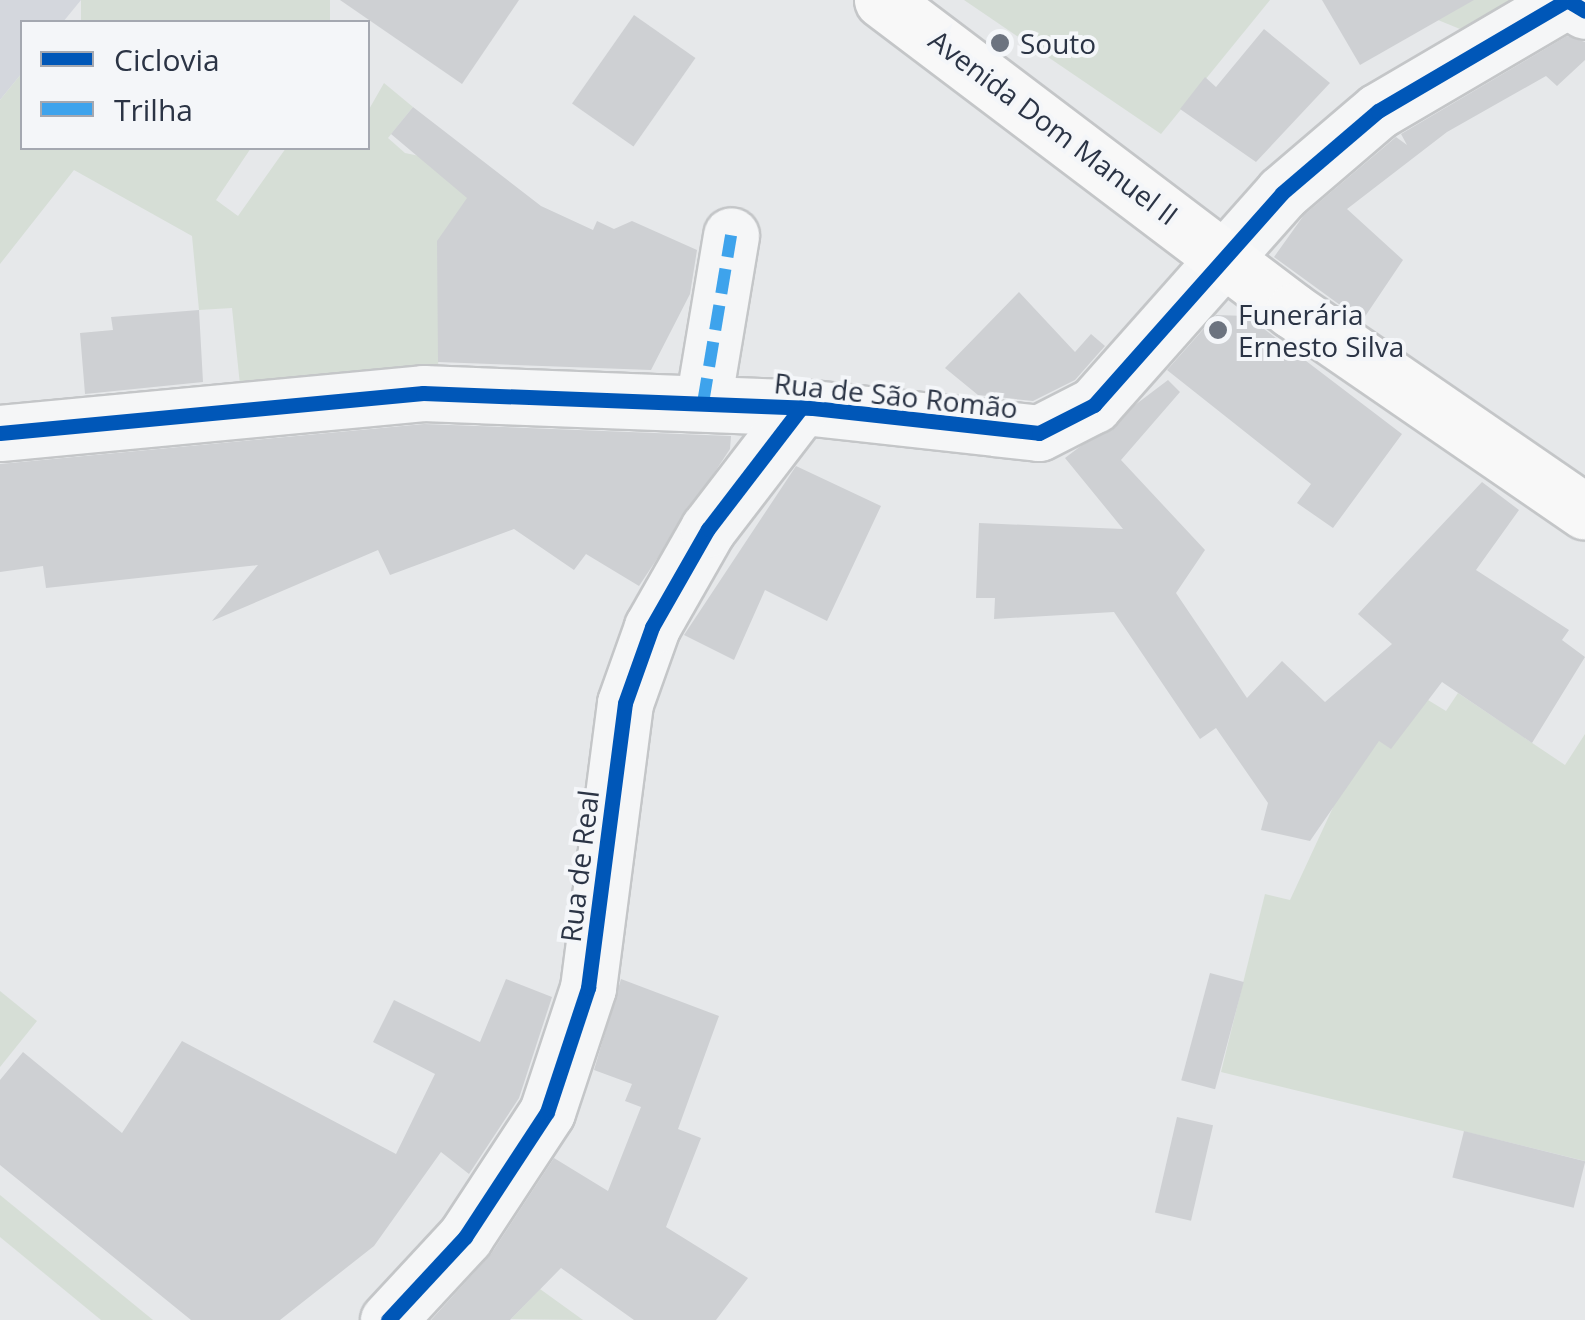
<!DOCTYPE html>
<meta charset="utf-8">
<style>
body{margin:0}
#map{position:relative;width:1585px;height:1320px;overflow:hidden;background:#e6e8ea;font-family:"Open Sans",sans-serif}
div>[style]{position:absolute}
.built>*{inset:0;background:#d4d7dd}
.green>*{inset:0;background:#d6ded6;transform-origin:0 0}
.building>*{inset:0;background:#ced0d3;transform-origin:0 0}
.roads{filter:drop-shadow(2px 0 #c4c6c8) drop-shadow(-2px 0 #c4c6c8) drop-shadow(0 2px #c4c6c8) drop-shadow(0 -2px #c4c6c8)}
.minor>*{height:55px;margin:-27.5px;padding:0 27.5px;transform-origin:27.5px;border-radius:27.5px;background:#f5f6f7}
.major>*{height:55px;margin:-27.5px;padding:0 27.5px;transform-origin:27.5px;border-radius:27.5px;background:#f8f8f8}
.quiet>*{height:12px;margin-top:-6px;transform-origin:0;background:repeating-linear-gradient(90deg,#3ea3ec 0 25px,transparent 0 37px)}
.cycleway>*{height:15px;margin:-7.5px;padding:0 7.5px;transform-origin:7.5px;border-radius:7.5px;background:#0057b8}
.dots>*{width:28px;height:28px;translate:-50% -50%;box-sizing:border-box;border:5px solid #f4f6f9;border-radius:50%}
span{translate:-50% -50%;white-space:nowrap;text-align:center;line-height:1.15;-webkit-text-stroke:8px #f4f6f9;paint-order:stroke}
.poi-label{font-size:28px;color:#2b3445}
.left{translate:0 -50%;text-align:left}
.street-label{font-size:28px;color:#2b3445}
.legend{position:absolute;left:20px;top:20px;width:350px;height:130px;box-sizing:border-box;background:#f4f6f9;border:2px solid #a4a8b1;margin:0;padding:12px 18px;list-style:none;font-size:30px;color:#2b3445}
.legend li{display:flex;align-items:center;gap:20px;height:50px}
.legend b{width:50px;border:2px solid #a4a8b1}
</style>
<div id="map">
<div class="built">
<div style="clip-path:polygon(0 0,81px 0,63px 22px,22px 22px,22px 73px,0 100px)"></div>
</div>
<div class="green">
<div style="left:81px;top:0;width:249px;height:28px"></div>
<div style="clip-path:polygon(964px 0,1270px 0,1161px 134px)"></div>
<div style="clip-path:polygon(1426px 0,1514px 0,1460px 29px,1438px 20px)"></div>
<div style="clip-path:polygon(22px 73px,22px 148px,251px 148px,216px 200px,238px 216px,286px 148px,368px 148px,368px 111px,384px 83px,413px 107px,388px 138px,405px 153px,487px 170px,439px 336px,438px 372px,240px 385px,232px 308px,199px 310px,192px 236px,74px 170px,0 264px,0 100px)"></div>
<div style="clip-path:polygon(1458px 693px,1565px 765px,1585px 734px,1585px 1161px,1221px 1072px,1265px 894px,1290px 900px,1368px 732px,1428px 700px,1446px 711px)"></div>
<div style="clip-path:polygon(0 991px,37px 1021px,0 1067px)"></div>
<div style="clip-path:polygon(0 1195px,153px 1320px,101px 1320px,0 1237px)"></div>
<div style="clip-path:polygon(540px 1289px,583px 1320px,511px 1319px)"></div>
</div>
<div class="building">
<div style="clip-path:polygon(340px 0,519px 0,462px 84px)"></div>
<div style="clip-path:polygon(1322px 0,1474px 0,1360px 65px)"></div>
<div style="left:634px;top:15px;width:75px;height:108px;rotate:35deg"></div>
<div style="clip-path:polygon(1264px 29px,1330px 83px,1256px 162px,1180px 109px,1205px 77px,1216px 87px)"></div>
<div style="clip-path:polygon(1567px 36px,1585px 42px,1585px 60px,1557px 86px,1546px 76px,1447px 132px,1347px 209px,1403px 260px,1362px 321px,1274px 257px,1304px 215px,1396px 137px,1407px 145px,1401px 134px)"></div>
<div style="clip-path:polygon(413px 107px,541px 206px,593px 230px,597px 221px,614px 229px,632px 221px,697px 250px,690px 294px,651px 370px,438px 362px,437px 241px,467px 198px,391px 134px)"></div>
<div style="clip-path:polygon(1019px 292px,1075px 352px,1091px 334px,1105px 346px,1075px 380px,1033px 401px,978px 395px,945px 368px)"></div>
<div style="clip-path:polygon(199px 310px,203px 382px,85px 394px,80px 333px,113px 330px,111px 317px)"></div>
<div style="clip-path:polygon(1216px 315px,1247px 316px,1402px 434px,1333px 528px,1297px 503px,1311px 484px,1167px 370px)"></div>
<div style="clip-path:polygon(1168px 380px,1180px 392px,1121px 460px,1205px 550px,1176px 593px,1247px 698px,1282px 661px,1325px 702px,1392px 644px,1358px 614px,1482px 482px,1519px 510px,1476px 570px,1569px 630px,1562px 640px,1585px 657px,1532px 743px,1442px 682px,1391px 749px,1379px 741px,1310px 841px,1261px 830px,1268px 803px,1216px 728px,1200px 739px,1114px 612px,994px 619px,995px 598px,976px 598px,979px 523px,1123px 529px,1065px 458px)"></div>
<div style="clip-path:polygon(424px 424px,731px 436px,730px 449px,639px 586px,586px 554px,574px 570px,514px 529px,390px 575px,378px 550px,212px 621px,258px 565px,46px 588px,43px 566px,0 572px,0 464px)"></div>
<div style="clip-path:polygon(796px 466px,881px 506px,827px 621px,765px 590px,734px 660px,684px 635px)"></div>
<div style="left:1210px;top:973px;width:35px;height:111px;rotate:15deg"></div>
<div style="clip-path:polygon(506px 979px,552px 997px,519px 1098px,469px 1174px,441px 1152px,374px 1246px,280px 1320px,191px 1320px,0 1165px,0 1080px,23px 1052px,122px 1133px,182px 1041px,396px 1154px,435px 1074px,373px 1042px,394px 1000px,480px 1042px)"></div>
<div style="clip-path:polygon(621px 979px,719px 1016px,678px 1129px,701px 1138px,666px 1227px,748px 1278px,716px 1320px,634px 1320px,561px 1268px,510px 1320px,431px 1320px,491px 1254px,554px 1158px,608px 1191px,641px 1107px,625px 1101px,632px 1084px,594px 1070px)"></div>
<div style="left:1177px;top:1117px;width:37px;height:98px;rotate:13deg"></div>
<div style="left:1464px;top:1131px;width:125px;height:48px;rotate:14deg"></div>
</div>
<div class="roads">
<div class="minor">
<div style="left:703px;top:403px;width:170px;rotate:-80.5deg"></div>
<div style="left:0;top:433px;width:425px;rotate:-5.4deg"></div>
<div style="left:423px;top:393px;width:390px;rotate:2.2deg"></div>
<div style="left:813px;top:408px;width:227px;rotate:6.3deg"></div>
<div style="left:1039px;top:433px;width:62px;rotate:-27deg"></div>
<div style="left:1094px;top:405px;width:283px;rotate:-48.4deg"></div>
<div style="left:1282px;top:193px;width:126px;rotate:-40.5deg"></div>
<div style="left:1378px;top:111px;width:219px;rotate:-30.4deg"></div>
<div style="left:1567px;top:0;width:21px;rotate:31deg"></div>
<div style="left:388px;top:1320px;width:113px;rotate:-47.1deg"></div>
<div style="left:465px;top:1237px;width:149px;rotate:-56.7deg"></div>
<div style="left:547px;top:1112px;width:131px;rotate:-71.7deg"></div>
<div style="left:588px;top:988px;width:287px;rotate:-82.6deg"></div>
<div style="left:625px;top:703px;width:81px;rotate:-70.4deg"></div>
<div style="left:652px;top:627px;width:113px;rotate:-60.3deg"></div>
<div style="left:708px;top:529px;width:153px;rotate:-52.5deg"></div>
</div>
<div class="major">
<div style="left:882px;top:0;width:515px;rotate:37.11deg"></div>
<div style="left:1293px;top:311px;width:354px;rotate:34.5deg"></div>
</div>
</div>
<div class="quiet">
<div style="left:703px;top:403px;width:170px;rotate:-80.5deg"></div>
</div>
<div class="cycleway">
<div style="left:0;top:433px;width:425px;rotate:-5.4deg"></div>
<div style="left:423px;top:393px;width:390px;rotate:2.2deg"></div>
<div style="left:813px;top:408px;width:227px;rotate:6.3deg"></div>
<div style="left:1039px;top:433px;width:62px;rotate:-27deg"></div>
<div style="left:1094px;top:405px;width:283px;rotate:-48.4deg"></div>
<div style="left:1282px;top:193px;width:126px;rotate:-40.5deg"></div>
<div style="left:1378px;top:111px;width:219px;rotate:-30.4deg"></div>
<div style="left:1567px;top:0;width:21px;rotate:31deg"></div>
<div style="left:388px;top:1320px;width:113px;rotate:-47.1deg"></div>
<div style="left:465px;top:1237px;width:149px;rotate:-56.7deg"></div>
<div style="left:547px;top:1112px;width:131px;rotate:-71.7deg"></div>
<div style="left:588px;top:988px;width:287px;rotate:-82.6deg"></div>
<div style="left:625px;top:703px;width:81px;rotate:-70.4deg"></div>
<div style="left:652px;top:627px;width:113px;rotate:-60.3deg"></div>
<div style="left:708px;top:529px;width:153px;rotate:-52.5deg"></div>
</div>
<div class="dots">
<div style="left:1000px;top:43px;background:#6c737f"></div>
<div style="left:1218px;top:330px;background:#6c737f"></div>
</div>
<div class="poi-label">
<span class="left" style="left:1020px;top:43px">Souto</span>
<span class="left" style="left:1238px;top:330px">Funerária<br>Ernesto Silva</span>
</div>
<div class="street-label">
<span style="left:1054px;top:127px;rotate:37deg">Avenida Dom Manuel II</span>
<span style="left:896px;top:395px;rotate:6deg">Rua de São Romão</span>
<span style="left:579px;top:866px;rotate:-83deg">Rua de Real</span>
</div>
<ul class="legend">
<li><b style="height:12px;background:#0057b8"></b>Ciclovia</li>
<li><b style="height:12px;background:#3ea3ec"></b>Trilha</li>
</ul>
</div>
